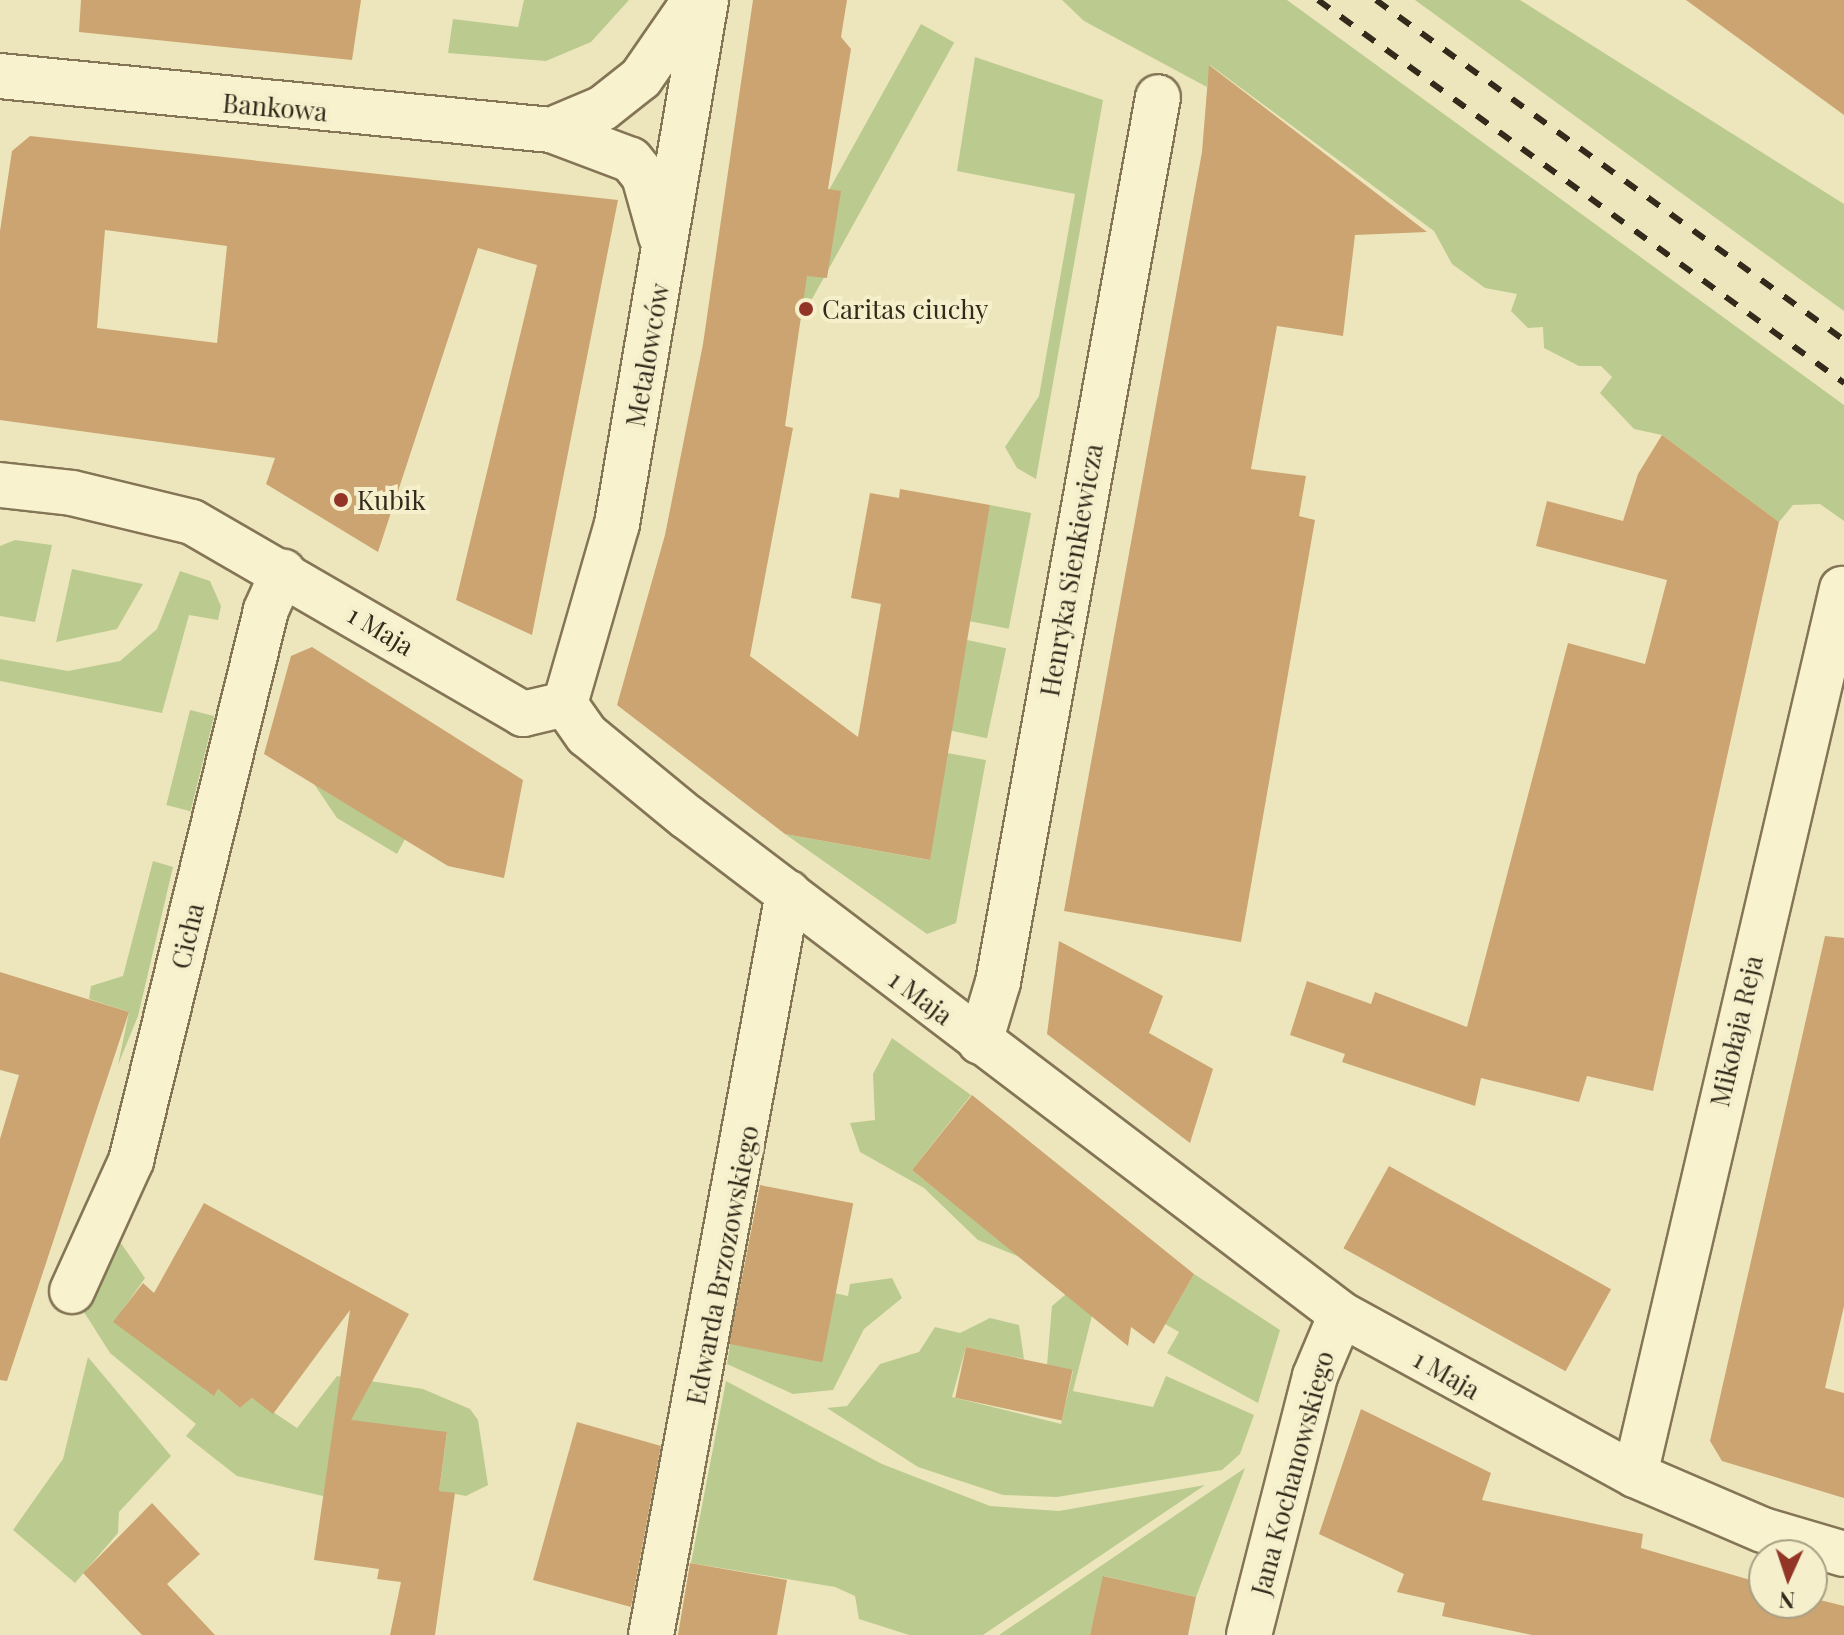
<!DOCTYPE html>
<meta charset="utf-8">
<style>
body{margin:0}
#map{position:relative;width:1844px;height:1635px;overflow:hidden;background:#ede6bc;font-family:"Playfair Display",serif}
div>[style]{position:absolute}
.green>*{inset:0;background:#bbcb90;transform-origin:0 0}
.building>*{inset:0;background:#cca471;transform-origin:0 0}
.roads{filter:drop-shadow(2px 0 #847556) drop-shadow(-2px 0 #847556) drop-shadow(0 2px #847556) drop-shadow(0 -2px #847556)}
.minor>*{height:44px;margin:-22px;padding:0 22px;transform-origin:22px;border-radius:22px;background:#f8f2ce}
.tertiary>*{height:44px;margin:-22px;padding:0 22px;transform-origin:22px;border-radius:22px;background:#f8f2ce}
.rail>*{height:6px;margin-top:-3px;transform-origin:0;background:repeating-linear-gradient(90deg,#332a1b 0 14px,transparent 0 28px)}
.dots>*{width:22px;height:22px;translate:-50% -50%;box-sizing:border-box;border:4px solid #f5efcb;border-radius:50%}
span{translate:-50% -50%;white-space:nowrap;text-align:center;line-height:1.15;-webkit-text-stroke:8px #f5efcb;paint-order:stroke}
.street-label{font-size:26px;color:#332a1b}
.poi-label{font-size:26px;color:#332a1b}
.left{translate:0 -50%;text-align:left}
.north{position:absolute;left:1748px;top:1539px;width:80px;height:80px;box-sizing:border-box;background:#f5efcb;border:2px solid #a7a085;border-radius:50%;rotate:183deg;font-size:22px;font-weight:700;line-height:32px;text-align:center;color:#332a1b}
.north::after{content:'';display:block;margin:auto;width:28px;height:36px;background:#933526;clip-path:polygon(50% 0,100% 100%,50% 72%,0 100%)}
</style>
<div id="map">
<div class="green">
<div style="clip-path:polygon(524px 0,629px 0,591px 42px,546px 61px,448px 53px,453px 19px,518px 27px)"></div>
<div style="clip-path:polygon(1062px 0,1287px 0,1844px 405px,1844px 521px,1820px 504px,1793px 505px,1779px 522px,1662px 435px,1634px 429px,1600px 393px,1612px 377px,1601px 366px,1579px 366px,1544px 348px,1543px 327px,1528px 328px,1511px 311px,1517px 294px,1485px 288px,1452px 264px,1434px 231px,1210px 65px,1207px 87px,1084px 21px)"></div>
<div style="clip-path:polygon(1415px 0,1520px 0,1844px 204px,1844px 311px)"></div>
<div style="left:921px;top:24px;width:38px;height:390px;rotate:29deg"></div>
<div style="clip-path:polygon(975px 57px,1103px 100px,1036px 479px,1017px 468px,1005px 447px,1039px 396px,1075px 194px,957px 171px)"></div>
<div style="left:990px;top:505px;width:42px;height:118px;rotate:11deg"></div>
<div style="clip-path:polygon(15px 540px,52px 545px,35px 622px,0 616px,0 546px)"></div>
<div style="clip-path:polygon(72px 569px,143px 584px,117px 629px,56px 642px)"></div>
<div style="clip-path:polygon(180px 571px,210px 581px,221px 606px,218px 620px,189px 615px,162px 713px,0 681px,0 659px,68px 671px,120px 661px,157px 629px)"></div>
<div style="left:967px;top:640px;width:40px;height:92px;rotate:12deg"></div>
<div style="left:190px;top:710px;width:25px;height:98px;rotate:14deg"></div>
<div style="clip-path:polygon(947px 753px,986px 760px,956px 923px,927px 934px,785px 834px,929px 860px)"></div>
<div style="clip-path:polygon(314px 784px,405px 839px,397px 854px,337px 818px)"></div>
<div style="clip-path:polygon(153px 861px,173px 867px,138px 1016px,118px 1065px,129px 1012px,89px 999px,91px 986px,123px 976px)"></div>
<div style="clip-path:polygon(892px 1038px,971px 1095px,912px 1170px,1022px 1258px,978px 1240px,924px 1188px,860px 1152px,850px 1123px,875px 1120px,873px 1074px)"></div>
<div style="clip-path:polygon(116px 1236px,145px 1278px,117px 1318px,214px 1395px,218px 1389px,240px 1408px,252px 1398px,297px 1428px,337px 1376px,423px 1389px,470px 1409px,478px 1420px,488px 1485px,466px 1496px,439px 1491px,447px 1433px,399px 1426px,323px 1496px,237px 1476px,186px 1436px,196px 1424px,110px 1353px,84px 1312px,83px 1295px)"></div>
<div style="clip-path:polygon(1106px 1260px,1073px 1391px,1153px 1407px,1166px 1376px,1254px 1415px,1240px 1454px,1222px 1470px,1057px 1497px,1003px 1495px,918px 1467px,827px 1408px,847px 1406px,880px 1364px,919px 1352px,935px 1327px,960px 1333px,990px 1318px,1019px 1325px,1024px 1359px,966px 1347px,952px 1397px,1061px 1424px,1073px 1371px,1047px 1365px,1052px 1306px)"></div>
<div style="clip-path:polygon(1194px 1274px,1280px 1330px,1258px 1403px,1167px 1353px,1179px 1332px,1165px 1324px)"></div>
<div style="clip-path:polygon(892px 1278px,902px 1298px,864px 1329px,833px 1390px,793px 1394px,727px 1364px,730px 1344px,822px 1361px,834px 1293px,848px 1296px,850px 1284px)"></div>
<div style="clip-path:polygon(88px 1357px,171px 1456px,119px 1512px,118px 1533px,75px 1583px,13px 1530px,63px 1459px)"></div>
<div style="clip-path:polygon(726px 1381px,882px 1464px,990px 1506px,1059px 1511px,1205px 1485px,983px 1635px,909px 1635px,859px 1619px,855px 1596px,835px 1587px,691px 1563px)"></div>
<div style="clip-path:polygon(1245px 1468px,1196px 1597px,1104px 1576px,1090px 1635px,999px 1635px)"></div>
</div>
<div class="building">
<div style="clip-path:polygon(81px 0,361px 0,352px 60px,79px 32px)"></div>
<div style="clip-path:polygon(753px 0,847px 0,841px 37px,851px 49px,828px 189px,841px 191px,827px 278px,807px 276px,785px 426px,793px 428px,750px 656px,858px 737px,881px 604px,851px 598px,870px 493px,899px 498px,900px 489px,990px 505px,930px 860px,785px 834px,617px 705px,665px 535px,703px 344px)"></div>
<div style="clip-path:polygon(1686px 0,1844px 0,1844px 115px)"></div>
<div style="clip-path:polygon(1209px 65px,1427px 232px,1355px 235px,1343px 336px,1277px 326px,1251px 469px,1306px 476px,1299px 516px,1315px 520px,1241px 942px,1064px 911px,1202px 152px)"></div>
<div style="clip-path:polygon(evenodd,30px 136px,618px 200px,532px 635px,456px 600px,537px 265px,478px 248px,378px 552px,266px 484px,275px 458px,0 420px,0 231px,12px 151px,30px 136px,105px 230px,227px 246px,217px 343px,97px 328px,105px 230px)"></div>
<div style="clip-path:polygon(1662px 435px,1779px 522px,1653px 1091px,1587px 1076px,1579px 1102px,1481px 1078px,1475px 1106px,1342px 1062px,1345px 1054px,1290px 1035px,1307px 981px,1371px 1004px,1375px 992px,1467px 1027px,1568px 643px,1645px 664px,1667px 580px,1536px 546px,1547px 501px,1623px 521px,1638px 474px)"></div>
<div style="clip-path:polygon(312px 647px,523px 780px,504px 878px,448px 866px,264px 754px,291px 656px)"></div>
<div style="clip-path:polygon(1825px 936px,1844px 938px,1844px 1306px,1825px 1388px,1844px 1393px,1844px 1498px,1722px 1461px,1710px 1441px)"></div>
<div style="clip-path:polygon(1059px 941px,1163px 996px,1149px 1033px,1213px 1069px,1190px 1143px,1047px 1034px)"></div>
<div style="clip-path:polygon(0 972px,129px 1012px,7px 1381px,0 1380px,0 1139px,19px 1075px,0 1070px)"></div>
<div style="clip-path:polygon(972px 1095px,1194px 1274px,1154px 1344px,1131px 1327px,1128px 1346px,912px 1170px)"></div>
<div style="left:1389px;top:1166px;width:254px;height:94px;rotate:29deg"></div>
<div style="left:760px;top:1185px;width:95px;height:162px;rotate:11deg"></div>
<div style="clip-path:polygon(204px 1203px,409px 1314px,351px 1420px,447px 1432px,439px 1491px,455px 1493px,435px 1635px,390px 1635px,401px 1582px,377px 1579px,379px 1569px,314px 1560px,350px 1310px,273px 1414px,252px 1398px,240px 1408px,218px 1389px,214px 1396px,113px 1322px,143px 1283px,154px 1293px)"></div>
<div style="left:966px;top:1347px;width:109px;height:52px;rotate:12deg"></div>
<div style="clip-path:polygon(1361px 1409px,1491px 1473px,1482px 1500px,1643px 1534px,1641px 1548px,1764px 1584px,1764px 1603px,1812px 1598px,1844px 1606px,1844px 1635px,1532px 1635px,1442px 1616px,1445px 1603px,1397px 1592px,1404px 1574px,1319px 1534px)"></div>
<div style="clip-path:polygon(577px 1422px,661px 1446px,631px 1607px,533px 1580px)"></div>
<div style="clip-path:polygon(152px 1503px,200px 1554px,167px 1584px,215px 1635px,142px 1635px,83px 1573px)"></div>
<div style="clip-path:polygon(690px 1563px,787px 1580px,777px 1635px,678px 1635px)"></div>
<div style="clip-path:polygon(1103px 1576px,1196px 1597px,1188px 1635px,1090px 1635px)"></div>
</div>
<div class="roads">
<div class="minor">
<div style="left:565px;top:704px;width:38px;rotate:55deg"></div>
<div style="left:587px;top:735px;width:129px;rotate:39.4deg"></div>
<div style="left:687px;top:817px;width:821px;rotate:37.23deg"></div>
<div style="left:1341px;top:1314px;width:335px;rotate:28.7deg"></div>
<div style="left:1635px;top:1475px;width:139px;rotate:23.3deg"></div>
<div style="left:1763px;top:1530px;width:84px;rotate:16.5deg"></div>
<div style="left:980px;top:1042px;width:63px;rotate:-73.3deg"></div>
<div style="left:998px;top:982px;width:899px;rotate:-79.75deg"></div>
<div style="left:72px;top:1291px;width:143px;rotate:-65.6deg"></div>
<div style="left:131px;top:1161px;width:567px;rotate:-76.23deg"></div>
<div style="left:266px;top:610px;width:42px;rotate:-65.9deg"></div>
<div style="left:1635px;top:1475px;width:910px;rotate:-76.85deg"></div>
<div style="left:651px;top:1635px;width:755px;rotate:-79.54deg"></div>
<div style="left:1249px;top:1635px;width:267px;rotate:-75.7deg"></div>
<div style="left:1315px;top:1376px;width:67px;rotate:-67.2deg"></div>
</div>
<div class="tertiary">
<div style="left:0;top:76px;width:554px;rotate:5.6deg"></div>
<div style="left:551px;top:130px;width:85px;rotate:20.6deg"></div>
<div style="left:631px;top:160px;width:21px;rotate:51deg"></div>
<div style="left:644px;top:176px;width:63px;rotate:74.4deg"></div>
<div style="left:551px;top:130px;width:56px;rotate:-22.9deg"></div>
<div style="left:603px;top:108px;width:48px;rotate:-38.3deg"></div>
<div style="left:641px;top:78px;width:95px;rotate:-55.3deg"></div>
<div style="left:0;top:485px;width:72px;rotate:6.3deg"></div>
<div style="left:72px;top:493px;width:123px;rotate:13.6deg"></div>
<div style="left:192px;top:522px;width:383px;rotate:30.1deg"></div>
<div style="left:523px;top:714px;width:43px;rotate:-13.4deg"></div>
<div style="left:565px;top:704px;width:187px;rotate:-73.9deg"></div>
<div style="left:617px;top:524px;width:532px;rotate:-80.36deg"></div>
</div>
</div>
<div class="rail">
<div style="left:1318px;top:0;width:651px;rotate:36.06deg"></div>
<div style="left:1376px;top:0;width:578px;rotate:36deg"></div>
</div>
<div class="dots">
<div style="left:806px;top:309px;background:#933526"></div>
<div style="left:341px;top:500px;background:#933526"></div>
</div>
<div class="street-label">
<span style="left:275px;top:107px;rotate:5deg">Bankowa</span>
<span style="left:647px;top:355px;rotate:-80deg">Metalowców</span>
<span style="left:1071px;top:570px;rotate:-80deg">Henryka Sienkiewicza</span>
<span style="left:381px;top:630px;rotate:31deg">1 Maja</span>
<span style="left:187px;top:936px;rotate:-77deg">Cicha</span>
<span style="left:921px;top:997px;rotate:37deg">1 Maja</span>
<span style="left:1736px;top:1031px;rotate:-77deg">Mikołaja Reja</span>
<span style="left:722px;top:1265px;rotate:-79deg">Edwarda Brzozowskiego</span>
<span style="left:1447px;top:1374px;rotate:30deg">1 Maja</span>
<span style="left:1292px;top:1473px;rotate:-75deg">Jana Kochanowskiego</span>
</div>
<div class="poi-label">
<span class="left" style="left:822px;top:309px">Caritas ciuchy</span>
<span class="left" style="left:357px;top:500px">Kubik</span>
</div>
<div class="north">N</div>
</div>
